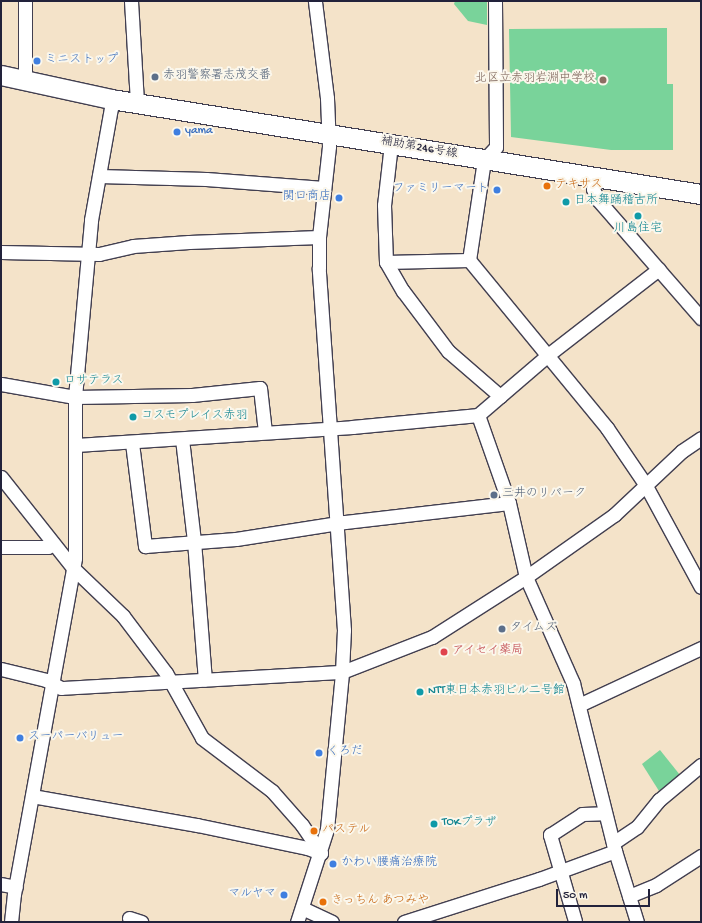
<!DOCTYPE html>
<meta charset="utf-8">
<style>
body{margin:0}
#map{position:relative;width:702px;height:923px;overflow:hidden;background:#f4e3c9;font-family:"Gochi Hand","Klee One",sans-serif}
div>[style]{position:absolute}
.green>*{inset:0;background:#79d39a}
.roads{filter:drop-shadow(1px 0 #423f50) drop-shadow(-1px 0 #423f50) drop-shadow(0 1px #423f50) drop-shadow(0 -1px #423f50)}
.street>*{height:13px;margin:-6.5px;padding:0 6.5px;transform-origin:6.5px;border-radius:6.5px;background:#fff}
.secondary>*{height:19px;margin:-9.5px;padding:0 9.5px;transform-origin:9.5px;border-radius:9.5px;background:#fff}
.dots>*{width:11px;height:11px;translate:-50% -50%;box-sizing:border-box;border:2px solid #fbf7ec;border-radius:50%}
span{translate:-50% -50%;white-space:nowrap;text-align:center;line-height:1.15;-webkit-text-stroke:4px #fbf7ec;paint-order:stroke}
.shop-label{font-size:12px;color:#366cbe}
.left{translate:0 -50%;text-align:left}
.right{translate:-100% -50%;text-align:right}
.service-label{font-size:12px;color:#4e5e75}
.education-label{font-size:12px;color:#785e54}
.street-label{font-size:12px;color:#22223b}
.food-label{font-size:12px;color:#c56008}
.culture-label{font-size:12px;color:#0d838f}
.health-label{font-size:12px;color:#be3a42}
.frame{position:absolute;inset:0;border:2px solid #22223b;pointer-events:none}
.scale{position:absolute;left:556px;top:889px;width:94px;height:18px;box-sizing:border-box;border:2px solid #22223b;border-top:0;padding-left:5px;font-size:12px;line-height:14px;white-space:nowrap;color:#22223b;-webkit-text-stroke:3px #fbf7ec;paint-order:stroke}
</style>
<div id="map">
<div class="green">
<div style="clip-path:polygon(455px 1px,487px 1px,487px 25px,468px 21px,454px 4px)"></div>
<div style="clip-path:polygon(667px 28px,667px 84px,673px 84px,673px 150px,611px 150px,511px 137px,509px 29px)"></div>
<div style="clip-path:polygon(660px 750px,680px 775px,659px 791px,642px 764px)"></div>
</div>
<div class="roads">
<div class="street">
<div style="left:131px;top:1px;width:101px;rotate:86.6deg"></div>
<div style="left:495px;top:1px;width:146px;rotate:89.6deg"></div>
<div style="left:496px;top:147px;width:18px;rotate:133deg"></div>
<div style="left:484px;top:160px;width:101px;rotate:98.5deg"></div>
<div style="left:469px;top:260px;width:217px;rotate:50.6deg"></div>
<div style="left:607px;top:428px;width:68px;rotate:55.8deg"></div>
<div style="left:645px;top:484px;width:117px;rotate:61.5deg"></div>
<div style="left:25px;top:80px;width:79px;rotate:-90deg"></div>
<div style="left:391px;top:144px;width:61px;rotate:96.5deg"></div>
<div style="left:384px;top:205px;width:57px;rotate:88deg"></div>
<div style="left:386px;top:262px;width:34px;rotate:60deg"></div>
<div style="left:403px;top:291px;width:75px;rotate:53.1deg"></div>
<div style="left:448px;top:351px;width:69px;rotate:40.9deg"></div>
<div style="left:99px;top:176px;width:107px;rotate:1.6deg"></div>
<div style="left:206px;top:179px;width:118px;rotate:4.4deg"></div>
<div style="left:595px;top:178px;width:11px;rotate:100deg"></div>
<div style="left:593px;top:189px;width:12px;rotate:66deg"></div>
<div style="left:598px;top:200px;width:157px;rotate:48.9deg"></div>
<div style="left:1px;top:252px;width:98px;rotate:1.2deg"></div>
<div style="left:99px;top:254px;width:35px;rotate:-13deg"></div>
<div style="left:133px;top:246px;width:56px;rotate:-4.1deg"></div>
<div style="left:189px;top:242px;width:130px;rotate:-2.2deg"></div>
<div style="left:386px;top:262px;width:83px;rotate:-1.4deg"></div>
<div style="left:1px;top:384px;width:75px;rotate:10deg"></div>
<div style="left:75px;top:397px;width:117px;rotate:-1deg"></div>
<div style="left:192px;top:395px;width:68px;rotate:-5.9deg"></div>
<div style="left:260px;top:388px;width:44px;rotate:83.5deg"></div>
<div style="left:478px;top:415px;width:93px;rotate:70.6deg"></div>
<div style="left:509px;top:503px;width:76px;rotate:77.1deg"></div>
<div style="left:526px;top:577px;width:116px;rotate:66.1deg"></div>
<div style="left:573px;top:683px;width:173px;rotate:76deg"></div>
<div style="left:615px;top:851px;width:74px;rotate:72.8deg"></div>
<div style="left:182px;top:439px;width:103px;rotate:83.3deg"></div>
<div style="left:194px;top:541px;width:139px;rotate:85.5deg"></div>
<div style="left:132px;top:443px;width:104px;rotate:82.8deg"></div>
<div style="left:145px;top:546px;width:91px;rotate:-4.4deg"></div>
<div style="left:236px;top:539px;width:110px;rotate:-8.9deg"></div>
<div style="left:345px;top:522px;width:165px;rotate:-6.6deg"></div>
<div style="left:76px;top:445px;width:277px;rotate:-3.7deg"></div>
<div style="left:352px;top:427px;width:127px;rotate:-5.4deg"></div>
<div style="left:478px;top:415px;width:92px;rotate:-40.6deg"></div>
<div style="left:548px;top:355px;width:140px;rotate:-37.8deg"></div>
<div style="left:1px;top:477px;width:117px;rotate:51.6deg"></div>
<div style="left:74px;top:569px;width:68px;rotate:43.8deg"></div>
<div style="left:123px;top:616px;width:71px;rotate:53deg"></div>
<div style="left:166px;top:673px;width:74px;rotate:61deg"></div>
<div style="left:202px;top:738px;width:88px;rotate:37.1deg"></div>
<div style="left:272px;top:791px;width:45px;rotate:48.6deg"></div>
<div style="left:302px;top:825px;width:34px;rotate:56deg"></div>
<div style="left:1px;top:547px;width:47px"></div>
<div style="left:48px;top:547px;width:6px;rotate:-39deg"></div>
<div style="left:1px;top:669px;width:46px;rotate:13.7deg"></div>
<div style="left:46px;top:680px;width:17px;rotate:28deg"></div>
<div style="left:61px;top:688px;width:281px;rotate:-3.3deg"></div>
<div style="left:342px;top:672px;width:97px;rotate:-21.3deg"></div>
<div style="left:432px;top:637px;width:112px;rotate:-32.6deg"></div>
<div style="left:526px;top:577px;width:108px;rotate:-35.2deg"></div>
<div style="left:614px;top:515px;width:93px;rotate:-43.3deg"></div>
<div style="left:682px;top:451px;width:23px;rotate:-34deg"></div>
<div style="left:579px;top:705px;width:135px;rotate:-25deg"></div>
<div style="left:32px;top:796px;width:168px;rotate:10deg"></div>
<div style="left:197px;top:825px;width:112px;rotate:11.8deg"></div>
<div style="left:307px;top:848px;width:15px;rotate:20deg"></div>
<div style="left:613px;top:843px;width:29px;rotate:-34deg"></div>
<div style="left:637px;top:827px;width:35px;rotate:-51deg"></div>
<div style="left:659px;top:800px;width:55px;rotate:-39.8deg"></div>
<div style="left:1px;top:884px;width:15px;rotate:11deg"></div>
<div style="left:629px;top:896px;width:29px;rotate:-22deg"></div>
<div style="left:656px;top:885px;width:54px;rotate:-32.8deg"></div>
<div style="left:302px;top:908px;width:33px;rotate:25deg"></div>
<div style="left:129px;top:918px;width:13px;rotate:18deg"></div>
<div style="left:575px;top:921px;width:90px;rotate:-106.2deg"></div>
<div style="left:550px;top:835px;width:38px;rotate:-33deg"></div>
<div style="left:582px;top:814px;width:23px;rotate:-2deg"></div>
<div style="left:11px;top:922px;width:28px;rotate:-84deg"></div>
<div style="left:14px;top:894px;width:341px;rotate:-79.7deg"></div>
<div style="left:75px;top:558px;width:161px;rotate:-90deg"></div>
<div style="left:75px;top:397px;width:178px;rotate:-84.8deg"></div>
<div style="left:91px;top:220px;width:114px;rotate:-79.9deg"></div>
<div style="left:111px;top:108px;width:9px;rotate:-90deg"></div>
<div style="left:297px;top:922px;width:98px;rotate:-72.1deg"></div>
<div style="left:327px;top:829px;width:158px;rotate:-84.5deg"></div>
<div style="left:342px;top:672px;width:42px;rotate:-87.3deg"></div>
<div style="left:344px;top:630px;width:363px;rotate:-94deg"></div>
<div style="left:319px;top:268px;width:31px;rotate:-90deg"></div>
<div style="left:319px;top:237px;width:92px;rotate:-83.7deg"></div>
<div style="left:329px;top:146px;width:48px;rotate:-92.4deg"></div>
<div style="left:327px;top:98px;width:98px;rotate:-97.1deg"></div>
<div style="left:404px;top:922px;width:142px;rotate:-17.7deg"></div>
<div style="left:539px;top:879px;width:81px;rotate:-20.2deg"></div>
</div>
<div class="secondary">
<div style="left:1px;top:75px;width:113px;rotate:12.3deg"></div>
<div style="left:111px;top:99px;width:598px;rotate:9.15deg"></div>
</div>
</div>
<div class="dots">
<div style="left:37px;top:61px;background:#3f7fe0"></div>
<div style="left:155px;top:77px;background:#5c6f8a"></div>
<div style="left:603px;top:80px;background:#8d6e63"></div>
<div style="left:177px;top:132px;background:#3f7fe0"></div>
<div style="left:547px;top:186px;background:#e8710a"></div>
<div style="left:497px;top:190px;background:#3f7fe0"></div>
<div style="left:339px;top:198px;background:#3f7fe0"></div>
<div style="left:566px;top:202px;background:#0f9aa8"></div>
<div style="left:638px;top:216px;background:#0f9aa8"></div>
<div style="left:56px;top:382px;background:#0f9aa8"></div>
<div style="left:133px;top:417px;background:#0f9aa8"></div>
<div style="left:494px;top:495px;background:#5c6f8a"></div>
<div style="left:502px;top:629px;background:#5c6f8a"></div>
<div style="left:444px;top:652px;background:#e0444e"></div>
<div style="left:420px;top:692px;background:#0f9aa8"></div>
<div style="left:20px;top:738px;background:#3f7fe0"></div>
<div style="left:319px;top:753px;background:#3f7fe0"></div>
<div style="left:434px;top:824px;background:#0f9aa8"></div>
<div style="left:314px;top:831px;background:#e8710a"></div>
<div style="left:333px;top:864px;background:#3f7fe0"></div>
<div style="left:284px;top:895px;background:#3f7fe0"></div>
<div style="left:323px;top:902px;background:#e8710a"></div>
</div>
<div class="shop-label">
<span class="left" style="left:45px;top:61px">ミニストップ</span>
<span class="left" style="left:185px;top:132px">yama</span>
<span class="right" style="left:489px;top:190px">ファミリーマート</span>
<span class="right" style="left:331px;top:198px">関口商店</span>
<span class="left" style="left:28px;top:738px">スーパーバリュー</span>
<span class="left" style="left:327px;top:753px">くろだ</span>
<span class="left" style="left:341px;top:864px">かわい腰痛治療院</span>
<span class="right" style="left:276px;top:895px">マルヤマ</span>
</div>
<div class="service-label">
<span class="left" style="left:163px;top:77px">赤羽警察署志茂交番</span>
<span class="left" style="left:502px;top:495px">三井のリパーク</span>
<span class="left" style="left:510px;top:629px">タイムズ</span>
</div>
<div class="education-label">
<span class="right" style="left:595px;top:80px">北区立赤羽岩淵中学校</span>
</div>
<div class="street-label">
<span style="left:419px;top:149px;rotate:10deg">補助第246号線</span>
</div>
<div class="food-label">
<span class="left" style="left:555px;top:186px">テキサス</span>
<span class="left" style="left:322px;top:831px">パステル</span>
<span class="left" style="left:331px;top:902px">きっちん あつみや</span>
</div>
<div class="culture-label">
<span class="left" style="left:574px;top:202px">日本舞踊稽古所</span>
<span style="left:638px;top:230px">川島住宅</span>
<span class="left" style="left:64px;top:382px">ロサテラス</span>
<span class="left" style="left:141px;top:417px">コスモプレイス赤羽</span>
<span class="left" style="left:428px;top:692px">NTT東日本赤羽ビル二号館</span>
<span class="left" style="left:442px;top:824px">TOKプラザ</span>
</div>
<div class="health-label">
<span class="left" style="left:452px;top:652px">アイセイ薬局</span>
</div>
<div class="frame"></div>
<div class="scale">50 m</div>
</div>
